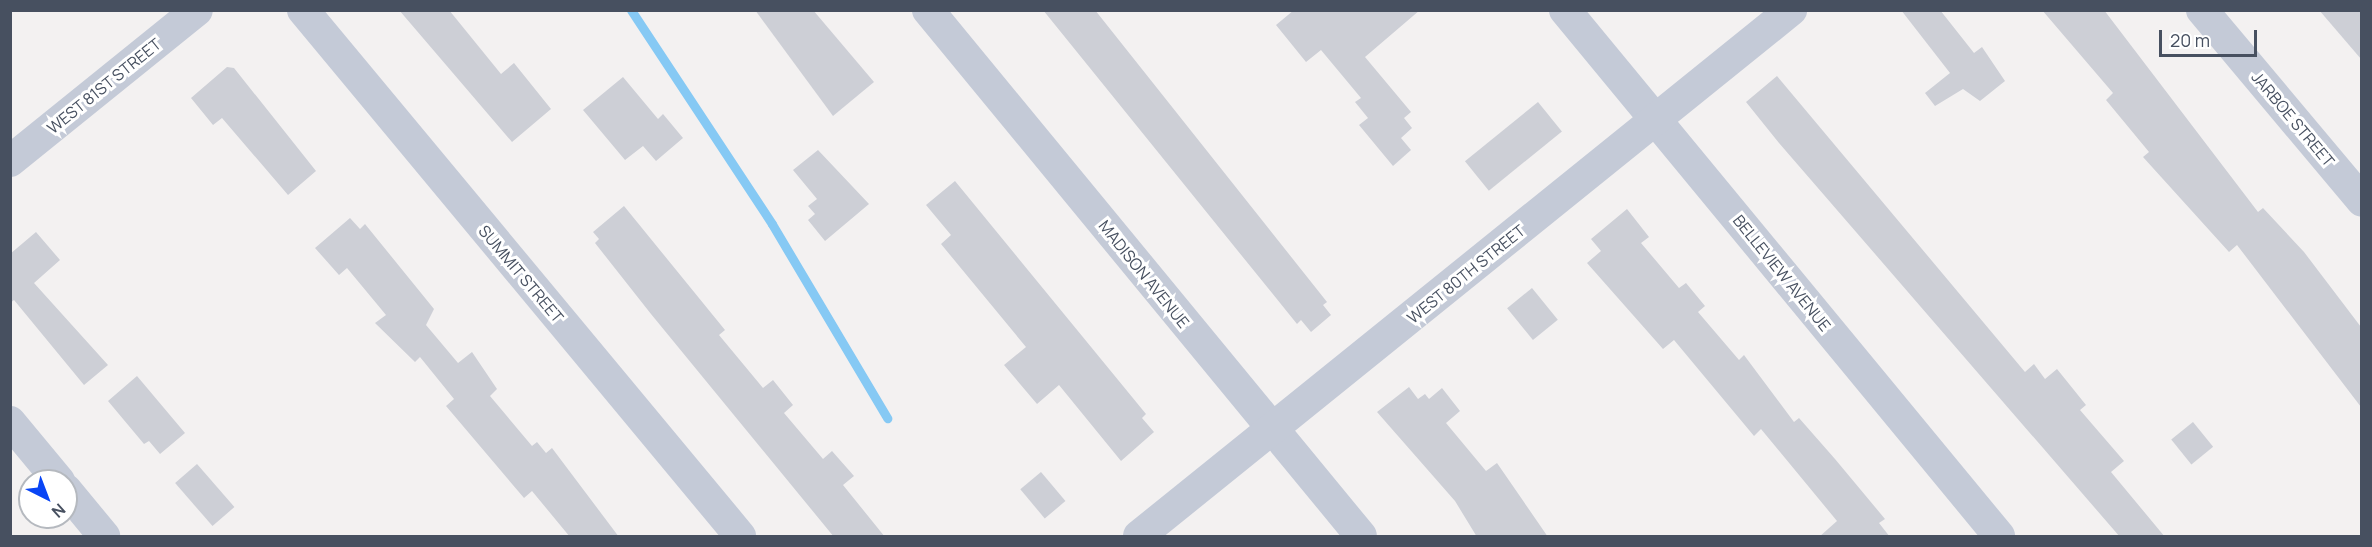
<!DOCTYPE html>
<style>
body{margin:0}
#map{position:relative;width:2372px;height:547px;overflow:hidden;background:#f3f1f1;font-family:Manrope,sans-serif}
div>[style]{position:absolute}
.stream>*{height:9px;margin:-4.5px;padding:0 4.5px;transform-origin:4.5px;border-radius:4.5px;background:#86c9f4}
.building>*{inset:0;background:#cdcfd6;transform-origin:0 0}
.street>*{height:32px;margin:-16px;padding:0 16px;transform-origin:16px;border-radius:16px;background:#c4cad7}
span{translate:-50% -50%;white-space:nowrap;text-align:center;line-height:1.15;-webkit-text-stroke:6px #fff;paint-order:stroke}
.street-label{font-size:16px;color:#475060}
.frame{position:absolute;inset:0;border:12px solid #475060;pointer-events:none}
.north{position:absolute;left:18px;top:469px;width:60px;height:60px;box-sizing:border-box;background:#fff;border:2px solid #b5b9bf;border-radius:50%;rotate:138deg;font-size:16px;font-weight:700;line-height:24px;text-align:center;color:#475060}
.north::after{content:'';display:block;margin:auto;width:21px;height:27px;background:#0945f5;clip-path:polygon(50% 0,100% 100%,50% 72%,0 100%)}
.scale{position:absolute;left:2159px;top:30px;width:98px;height:27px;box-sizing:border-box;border:3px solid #475060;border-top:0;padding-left:8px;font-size:18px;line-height:21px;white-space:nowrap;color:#475060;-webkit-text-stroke:4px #fff;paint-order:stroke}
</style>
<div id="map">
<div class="stream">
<div style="left:631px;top:10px;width:256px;rotate:56.6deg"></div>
<div style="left:772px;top:224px;width:226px;rotate:59.3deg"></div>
</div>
<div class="building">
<div style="clip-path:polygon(399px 10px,449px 10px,501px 74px,514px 63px,551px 109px,512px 142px)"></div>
<div style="clip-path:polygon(755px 10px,813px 10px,874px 82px,833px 116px)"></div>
<div style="clip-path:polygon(1043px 10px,1095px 10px,1327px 302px,1323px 305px,1331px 315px,1311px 332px,1301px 320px,1297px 324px)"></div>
<div style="clip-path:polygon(1294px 10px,1420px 10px,1365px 57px,1411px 112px,1404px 118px,1412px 128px,1401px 138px,1411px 150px,1393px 166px,1359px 125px,1368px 118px,1355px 102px,1361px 98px,1321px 50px,1306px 62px,1276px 25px)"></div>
<div style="clip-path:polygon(1901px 10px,1940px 10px,1974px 53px,1982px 47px,2005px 81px,1980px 101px,1963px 89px,1935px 106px,1925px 93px,1950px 73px)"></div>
<div style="clip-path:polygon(2042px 10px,2104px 10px,2258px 212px,2263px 208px,2304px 252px,2361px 327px,2361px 407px,2237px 245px,2229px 252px,2143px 157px,2149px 152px,2106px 100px,2113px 93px)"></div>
<div style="clip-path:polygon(2319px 10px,2361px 10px,2361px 59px)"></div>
<div style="clip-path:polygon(227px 67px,234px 68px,316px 171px,288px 195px,222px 118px,213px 125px,191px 98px)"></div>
<div style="clip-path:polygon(1777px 76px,2025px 372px,2034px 364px,2045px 379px,2057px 369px,2086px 405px,2080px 410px,2124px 461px,2111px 472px,2165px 537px,2120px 537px,1779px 143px,1746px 102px)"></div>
<div style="clip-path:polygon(623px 77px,658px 119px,663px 114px,683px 138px,656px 161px,643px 146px,625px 160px,583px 110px)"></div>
<div style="left:1538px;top:102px;width:38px;height:94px;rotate:51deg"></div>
<div style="clip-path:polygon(818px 150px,869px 204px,825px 241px,808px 220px,815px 214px,808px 206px,817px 199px,793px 170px)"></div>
<div style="clip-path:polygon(955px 181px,1146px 414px,1142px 418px,1154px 432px,1121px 461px,1059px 385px,1037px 404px,1004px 365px,1026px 347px,941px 244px,951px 235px,926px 205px)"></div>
<div style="clip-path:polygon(624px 206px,725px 330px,719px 335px,763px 388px,773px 380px,793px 405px,784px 413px,823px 459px,832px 451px,854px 476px,843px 485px,885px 537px,834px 537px,651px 314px,595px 243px,599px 239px,593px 232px)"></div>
<div style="clip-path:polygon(1627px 209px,1649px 237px,1641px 243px,1679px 288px,1686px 283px,1705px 306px,1698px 312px,1739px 360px,1744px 355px,1794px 422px,1799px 418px,1835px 459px,1885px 519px,1879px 523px,1890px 537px,1819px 537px,1837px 521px,1761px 429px,1754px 436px,1674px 340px,1663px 349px,1587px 263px,1601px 251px,1591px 239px)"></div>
<div style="clip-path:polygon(350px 218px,360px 229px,365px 224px,434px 309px,426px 325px,458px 363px,472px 352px,497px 389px,490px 396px,532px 446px,537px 442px,546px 453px,552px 448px,619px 537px,570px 537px,532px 491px,524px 498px,446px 406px,454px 399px,420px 357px,415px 362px,375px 323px,386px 315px,347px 268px,339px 275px,315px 248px)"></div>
<div style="clip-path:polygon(36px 232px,60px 260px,34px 283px,108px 365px,84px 385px,14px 300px,10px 303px,10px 254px)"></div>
<div style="left:1532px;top:288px;width:41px;height:32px;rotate:51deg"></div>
<div style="clip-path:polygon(137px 376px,185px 433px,160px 454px,149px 441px,144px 444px,108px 401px)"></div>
<div style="clip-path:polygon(1409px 387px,1418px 399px,1425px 394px,1429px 399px,1442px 388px,1460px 411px,1446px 423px,1486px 471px,1497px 463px,1548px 537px,1477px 537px,1455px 501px,1377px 412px)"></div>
<div style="left:2193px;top:422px;width:32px;height:28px;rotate:51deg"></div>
<div style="left:197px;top:464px;width:57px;height:29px;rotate:49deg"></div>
<div style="left:1041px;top:472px;width:38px;height:27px;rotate:50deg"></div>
</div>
<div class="street">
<div style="left:303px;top:10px;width:684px;rotate:50.28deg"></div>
<div style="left:928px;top:10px;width:681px;rotate:50.54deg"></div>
<div style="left:1565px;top:10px;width:682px;rotate:50.47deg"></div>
<div style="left:2202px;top:10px;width:249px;rotate:50deg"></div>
<div style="left:10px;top:161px;width:240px;rotate:-38.9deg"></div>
<div style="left:10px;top:422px;width:77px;rotate:50.3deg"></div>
<div style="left:66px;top:490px;width:60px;rotate:50.4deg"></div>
<div style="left:1139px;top:536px;width:838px;rotate:-38.89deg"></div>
</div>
<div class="street-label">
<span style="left:104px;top:86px;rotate:-39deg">WEST 81ST STREET</span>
<span style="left:2293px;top:119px;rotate:50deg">JARBOE STREET</span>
<span style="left:1782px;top:273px;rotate:51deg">BELLEVIEW AVENUE</span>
<span style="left:521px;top:274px;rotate:50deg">SUMMIT STREET</span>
<span style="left:1144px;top:274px;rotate:51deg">MADISON AVENUE</span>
<span style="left:1466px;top:274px;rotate:-39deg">WEST 80TH STREET</span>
</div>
<div class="frame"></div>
<div class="north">N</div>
<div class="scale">20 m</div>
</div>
